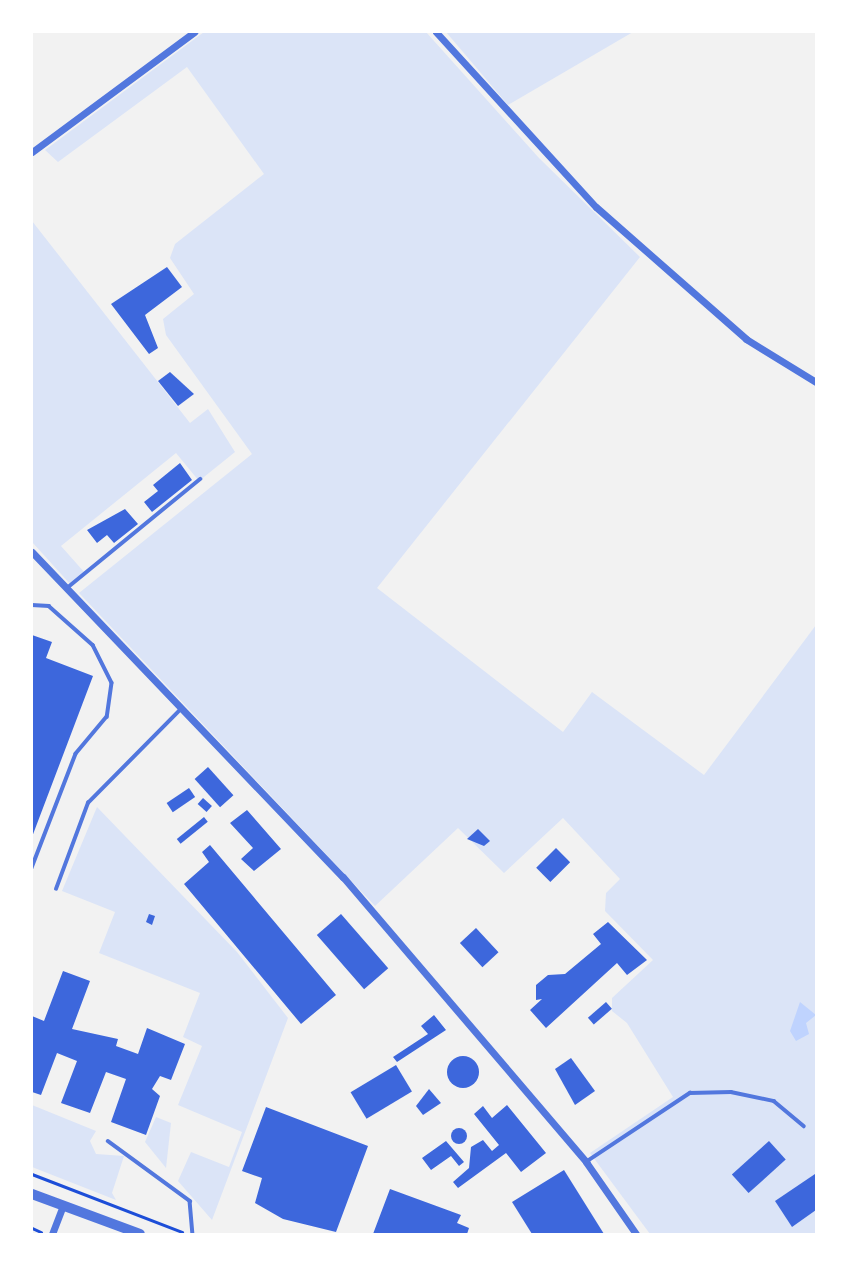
<!DOCTYPE html>
<style>
body{margin:0}
#map{position:relative;width:848px;height:1266px;overflow:hidden;background:#f2f2f2;font-family:Helvetica,sans-serif}
div>[style]{position:absolute}
.green>*{inset:0;background:#dbe4f7}
.water>*{inset:0;background:#bfd3fe}
.building>*{inset:0;background:#3d67dc;transform-origin:0 0}
.round{border-radius:50%}
.path>*{height:2.5px;margin:-1.25px;padding:0 1.25px;transform-origin:1.25px;border-radius:1.25px;background:#1d4ed8}
.service>*{height:3.5px;margin:-1.75px;padding:0 1.75px;transform-origin:1.75px;border-radius:1.75px;background:#5277de}
.minor>*{height:7px;margin:-3.5px;padding:0 3.5px;transform-origin:3.5px;border-radius:3.5px;background:#5277de}
.tertiary>*{height:10px;margin:-5px;padding:0 5px;transform-origin:5px;border-radius:5px;background:#5277de}
span{translate:-50% -50%;white-space:nowrap;text-align:center;line-height:1.15;-webkit-text-stroke:6px #fff;paint-order:stroke}
.frame{position:absolute;inset:0;border:33px solid #fff;pointer-events:none}
</style>
<div id="map">
<div class="green">
<div style="clip-path:polygon(204px 32px,426px 32px,539px 158px,640px 257px,377px 588px,563px 732px,592px 692px,704px 775px,816px 625px,816px 1234px,650px 1234px,590px 1153px,673px 1097px,627px 1023px,612px 1011px,612px 998px,653px 960px,605px 911px,606px 893px,620px 879px,563px 818px,504px 873px,458px 828px,375px 906px,79px 593px,252px 454px,166px 335px,163px 319px,194px 294px,170px 258px,175px 244px,264px 174px,187px 67px,58px 162px,45px 150px)"></div>
<div style="clip-path:polygon(446px 32px,633px 32px,508px 105px)"></div>
<div style="clip-path:polygon(32px 221px,190px 423px,208px 409px,235px 452px,199px 481px,176px 453px,61px 546px,85px 573px,71px 585px,32px 542px)"></div>
<div style="clip-path:polygon(97px 807px,237px 952px,288px 1018px,212px 1220px,178px 1181px,191px 1152px,229px 1167px,242px 1132px,178px 1105px,202px 1046px,183px 1037px,200px 993px,99px 953px,115px 912px,62px 891px)"></div>
<div style="clip-path:polygon(32px 1105px,96px 1131px,90px 1141px,96px 1154px,124px 1156px,112px 1193px,116px 1200px,32px 1167px)"></div>
<div style="clip-path:polygon(156px 1117px,171px 1123px,166px 1168px,145px 1142px)"></div>
</div>
<div class="water">
<div style="clip-path:polygon(800px 1002px,816px 1015px,806px 1023px,809px 1034px,796px 1041px,790px 1031px)"></div>
</div>
<div class="building">
<div style="clip-path:polygon(167px 267px,182px 287px,145px 315px,158px 348px,149px 354px,111px 304px)"></div>
<div style="clip-path:polygon(170px 372px,194px 394px,178px 406px,158px 381px)"></div>
<div style="clip-path:polygon(180px 463px,192px 480px,152px 512px,144px 502px,158px 491px,153px 485px)"></div>
<div style="clip-path:polygon(125px 509px,138px 524px,114px 543px,107px 535px,97px 543px,87px 530px)"></div>
<div style="clip-path:polygon(32px 635px,52px 642px,46px 658px,93px 676px,32px 837px)"></div>
<div style="left:208px;top:767px;width:38px;height:18px;rotate:48deg"></div>
<div style="left:189px;top:788px;width:11px;height:27px;rotate:56deg"></div>
<div style="left:203px;top:798px;width:12px;height:8px;rotate:42deg"></div>
<div style="clip-path:polygon(247px 810px,281px 849px,254px 871px,241px 859px,253px 848px,230px 823px)"></div>
<div style="left:204px;top:817px;width:6px;height:35px;rotate:51deg"></div>
<div style="clip-path:polygon(478px 829px,490px 841px,484px 846px,467px 839px)"></div>
<div style="clip-path:polygon(210px 845px,336px 995px,301px 1024px,184px 884px,209px 862px,202px 852px)"></div>
<div style="left:556px;top:848px;width:20px;height:28px;rotate:45deg"></div>
<div style="clip-path:polygon(149px 914px,155px 916px,152px 925px,146px 922px)"></div>
<div style="left:341px;top:914px;width:72px;height:32px;rotate:49deg"></div>
<div style="clip-path:polygon(608px 922px,647px 960px,627px 975px,617px 963px,546px 1028px,530px 1010px,542px 999px,536px 1000px,536px 985px,548px 975px,565px 974px,601px 944px,593px 934px)"></div>
<div style="left:476px;top:928px;width:33px;height:22px;rotate:47deg"></div>
<div style="clip-path:polygon(63px 971px,90px 981px,72px 1029px,118px 1039px,116px 1046px,138px 1054px,147px 1028px,185px 1044px,171px 1080px,160px 1076px,152px 1089px,160px 1096px,146px 1135px,111px 1122px,126px 1079px,106px 1072px,90px 1113px,61px 1103px,77px 1061px,57px 1053px,41px 1095px,32px 1092px,32px 1016px,44px 1021px)"></div>
<div style="left:606px;top:1002px;width:9px;height:24px;rotate:49deg"></div>
<div style="clip-path:polygon(434px 1015px,446px 1030px,397px 1062px,393px 1057px,428px 1034px,421px 1026px)"></div>
<div class="round" style="left:447px;top:1056px;width:32px;height:32px"></div>
<div style="clip-path:polygon(571px 1058px,595px 1091px,575px 1105px,555px 1069px)"></div>
<div style="left:396px;top:1065px;width:31px;height:53px;rotate:59deg"></div>
<div style="clip-path:polygon(429px 1089px,441px 1103px,423px 1115px,416px 1106px)"></div>
<div style="clip-path:polygon(507px 1105px,546px 1153px,521px 1172px,506px 1153px,458px 1188px,453px 1182px,469px 1168px,471px 1147px,483px 1140px,492px 1151px,499px 1145px,474px 1114px,483px 1106px,492px 1118px)"></div>
<div style="clip-path:polygon(266px 1107px,368px 1146px,336px 1232px,283px 1219px,255px 1203px,262px 1178px,242px 1171px)"></div>
<div class="round" style="left:451px;top:1128px;width:16px;height:16px"></div>
<div style="clip-path:polygon(446px 1141px,464px 1162px,459px 1166px,451px 1156px,431px 1170px,422px 1158px)"></div>
<div style="left:769px;top:1141px;width:25px;height:50px;rotate:48deg"></div>
<div style="clip-path:polygon(564px 1170px,604px 1234px,532px 1234px,512px 1202px)"></div>
<div style="clip-path:polygon(815px 1174px,816px 1210px,792px 1227px,775px 1201px)"></div>
<div style="clip-path:polygon(390px 1189px,461px 1215px,457px 1223px,469px 1228px,467px 1234px,373px 1234px)"></div>
</div>
<div class="path">
<div style="left:32px;top:1174px;width:161px;rotate:21.1deg"></div>
<div style="left:32px;top:1228px;width:10px;rotate:24deg"></div>
</div>
<div class="service">
<div style="left:67px;top:588px;width:172px;rotate:-39.3deg"></div>
<div style="left:32px;top:605px;width:17px;rotate:3deg"></div>
<div style="left:49px;top:606px;width:59px;rotate:41.6deg"></div>
<div style="left:93px;top:645px;width:42px;rotate:63.4deg"></div>
<div style="left:112px;top:683px;width:34px;rotate:98deg"></div>
<div style="left:107px;top:717px;width:48px;rotate:130deg"></div>
<div style="left:76px;top:754px;width:122px;rotate:111.1deg"></div>
<div style="left:56px;top:889px;width:92px;rotate:-69.6deg"></div>
<div style="left:88px;top:803px;width:131px;rotate:-45.3deg"></div>
<div style="left:108px;top:1141px;width:102px;rotate:36.2deg"></div>
<div style="left:190px;top:1201px;width:33px;rotate:85deg"></div>
<div style="left:586px;top:1162px;width:125px;rotate:-33.6deg"></div>
<div style="left:690px;top:1093px;width:41px;rotate:-1.4deg"></div>
<div style="left:731px;top:1092px;width:44px;rotate:11.8deg"></div>
<div style="left:774px;top:1101px;width:39px;rotate:40deg"></div>
</div>
<div class="minor">
<div style="left:436px;top:32px;width:237px;rotate:47.6deg"></div>
<div style="left:596px;top:207px;width:200px;rotate:41.3deg"></div>
<div style="left:746px;top:339px;width:82px;rotate:31.6deg"></div>
<div style="left:32px;top:152px;width:202px;rotate:-36.5deg"></div>
<div style="left:32px;top:552px;width:450px;rotate:46.3deg"></div>
<div style="left:343px;top:877px;width:375px;rotate:49.5deg"></div>
<div style="left:586px;top:1162px;width:88px;rotate:55.2deg"></div>
<div style="left:52px;top:1234px;width:30px;rotate:-69deg"></div>
</div>
<div class="tertiary">
<div style="left:32px;top:1194px;width:115px;rotate:20.3deg"></div>
</div>
<div class="frame"></div>
</div>
